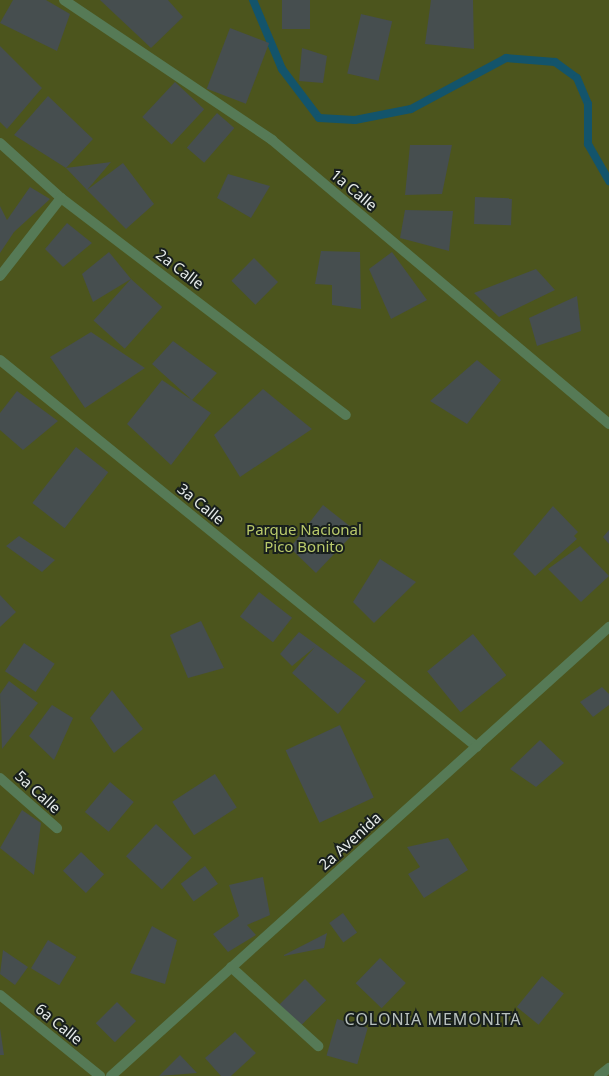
<!DOCTYPE html>
<style>
body{margin:0}
#map{position:relative;width:609px;height:1076px;overflow:hidden;background:#222926;font-family:"Noto Sans",sans-serif}
div>[style]{position:absolute}
.green>*{inset:0;background:#4c551d;transform-origin:0 0}
.stream>*{height:8px;margin:-4px;padding:0 4px;transform-origin:4px;border-radius:4px;background:#13546b}
.building>*{inset:0;background:#464e4f;transform-origin:0 0}
.street>*{height:10px;margin:-5px;padding:0 5px;transform-origin:5px;border-radius:5px;background:#567a56}
span{translate:-50% -50%;white-space:nowrap;text-align:center;line-height:1.15;-webkit-text-stroke:4px #181f1d;paint-order:stroke}
.street-label{font-size:15px;color:#e6ebe9}
.park-label{font-size:15px;color:#baca6b}
.neighbourhood-label{font-size:16px;color:#b8c1be;letter-spacing:1px}
</style>
<div id="map">
<div class="green">
<div style="left:0;top:0;width:609px;height:1076px"></div>
</div>
<div class="stream">
<div style="left:253px;top:0;width:75px;rotate:67.2deg"></div>
<div style="left:282px;top:69px;width:61px;rotate:52.9deg"></div>
<div style="left:319px;top:118px;width:36px;rotate:3deg"></div>
<div style="left:355px;top:120px;width:57px;rotate:-11.1deg"></div>
<div style="left:411px;top:109px;width:108px;rotate:-28.2deg"></div>
<div style="left:506px;top:58px;width:49px;rotate:4.7deg"></div>
<div style="left:555px;top:62px;width:27px;rotate:36deg"></div>
<div style="left:577px;top:78px;width:28px;rotate:67deg"></div>
<div style="left:588px;top:104px;width:40px;rotate:90deg"></div>
<div style="left:588px;top:144px;width:43px;rotate:60.4deg"></div>
</div>
<div class="building">
<div style="clip-path:polygon(13px 0,46px 0,70px 14px,57px 51px,0 23px)"></div>
<div style="clip-path:polygon(100px 0,168px 0,183px 17px,151px 48px)"></div>
<div style="left:282px;top:0;width:28px;height:29px"></div>
<div style="clip-path:polygon(431px 0,473px 0,474px 49px,425px 44px)"></div>
<div style="left:361px;top:14px;width:32px;height:61px;rotate:13deg"></div>
<div style="left:230px;top:28px;width:42px;height:65px;rotate:21deg"></div>
<div style="clip-path:polygon(0 46px,42px 88px,7px 129px,0 122px)"></div>
<div style="clip-path:polygon(302px 48px,327px 56px,323px 83px,299px 81px)"></div>
<div style="left:175px;top:82px;width:40px;height:48px;rotate:43deg"></div>
<div style="clip-path:polygon(48px 96px,93px 139px,66px 168px,111px 162px,87px 190px,123px 163px,154px 204px,126px 229px,87px 190px,66px 168px,14px 135px)"></div>
<div style="left:217px;top:113px;width:23px;height:46px;rotate:41deg"></div>
<div style="clip-path:polygon(410px 145px,452px 145px,442px 194px,405px 195px)"></div>
<div style="clip-path:polygon(228px 174px,270px 186px,251px 218px,217px 198px)"></div>
<div style="clip-path:polygon(30px 187px,50px 199px,14px 232px,0 253px,0 206px,7px 220px)"></div>
<div style="left:475px;top:197px;width:37px;height:27px;rotate:2deg"></div>
<div style="clip-path:polygon(405px 210px,453px 211px,449px 251px,400px 238px)"></div>
<div style="clip-path:polygon(67px 223px,92px 243px,63px 267px,45px 249px)"></div>
<div style="clip-path:polygon(321px 251px,360px 252px,361px 309px,332px 305px,332px 285px,315px 284px)"></div>
<div style="clip-path:polygon(109px 252px,131px 279px,93px 302px,82px 274px)"></div>
<div style="clip-path:polygon(392px 252px,427px 300px,391px 319px,369px 269px)"></div>
<div style="left:254px;top:258px;width:34px;height:32px;rotate:45deg"></div>
<div style="clip-path:polygon(536px 269px,555px 290px,499px 317px,474px 293px)"></div>
<div style="left:131px;top:279px;width:42px;height:56px;rotate:42deg"></div>
<div style="clip-path:polygon(577px 296px,581px 331px,537px 346px,529px 318px)"></div>
<div style="clip-path:polygon(91px 332px,145px 368px,85px 408px,50px 357px)"></div>
<div style="clip-path:polygon(173px 341px,217px 373px,192px 400px,211px 413px,171px 465px,127px 424px,162px 380px,192px 400px,152px 364px)"></div>
<div style="clip-path:polygon(477px 360px,501px 380px,467px 424px,430px 401px)"></div>
<div style="clip-path:polygon(263px 389px,312px 429px,240px 477px,214px 435px)"></div>
<div style="clip-path:polygon(17px 391px,58px 421px,23px 450px,0 430px,0 413px)"></div>
<div style="left:76px;top:447px;width:41px;height:71px;rotate:38deg"></div>
<div style="clip-path:polygon(323px 505px,356px 531px,316px 573px,290px 548px)"></div>
<div style="clip-path:polygon(553px 506px,578px 532px,574px 536px,577px 539px,535px 576px,513px 554px)"></div>
<div style="clip-path:polygon(609px 530px,609px 544px,603px 537px)"></div>
<div style="clip-path:polygon(19px 536px,55px 560px,42px 572px,6px 546px)"></div>
<div style="clip-path:polygon(580px 546px,609px 576px,581px 602px,548px 569px)"></div>
<div style="clip-path:polygon(380px 559px,416px 582px,374px 623px,353px 602px)"></div>
<div style="left:259px;top:592px;width:42px;height:31px;rotate:38deg"></div>
<div style="clip-path:polygon(0 595px,16px 612px,0 627px)"></div>
<div style="clip-path:polygon(201px 621px,224px 668px,188px 678px,170px 635px)"></div>
<div style="clip-path:polygon(299px 632px,366px 681px,338px 714px,292px 673px,315px 647px,292px 666px,280px 654px)"></div>
<div style="left:473px;top:634px;width:53px;height:59px;rotate:51deg"></div>
<div style="left:24px;top:643px;width:37px;height:34px;rotate:34deg"></div>
<div style="clip-path:polygon(9px 681px,38px 703px,2px 749px,0 694px)"></div>
<div style="clip-path:polygon(602px 687px,609px 694px,609px 705px,593px 717px,580px 702px)"></div>
<div style="clip-path:polygon(112px 690px,143px 729px,114px 753px,90px 718px)"></div>
<div style="clip-path:polygon(52px 705px,73px 718px,54px 760px,29px 736px)"></div>
<div style="left:340px;top:725px;width:80px;height:60px;rotate:65deg"></div>
<div style="clip-path:polygon(540px 740px,564px 763px,536px 787px,510px 769px)"></div>
<div style="left:215px;top:774px;width:40px;height:51px;rotate:57deg"></div>
<div style="left:110px;top:782px;width:31px;height:39px;rotate:40deg"></div>
<div style="clip-path:polygon(22px 810px,41px 823px,34px 875px,0 848px)"></div>
<div style="left:156px;top:824px;width:49px;height:44px;rotate:43deg"></div>
<div style="clip-path:polygon(448px 838px,468px 870px,424px 898px,408px 874px,420px 867px,407px 847px)"></div>
<div style="left:81px;top:852px;width:32px;height:26px;rotate:44deg"></div>
<div style="left:205px;top:866px;width:22px;height:30px;rotate:54deg"></div>
<div style="clip-path:polygon(263px 877px,270px 915px,247px 925px,256px 935px,228px 952px,213px 934px,239px 916px,229px 885px)"></div>
<div style="left:343px;top:913px;width:24px;height:17px;rotate:54deg"></div>
<div style="clip-path:polygon(152px 926px,177px 940px,165px 984px,130px 973px)"></div>
<div style="clip-path:polygon(327px 933px,324px 948px,284px 956px,284px 955px)"></div>
<div style="left:48px;top:940px;width:33px;height:33px;rotate:31deg"></div>
<div style="clip-path:polygon(3px 950px,28px 967px,15px 985px,0 974px)"></div>
<div style="left:380px;top:958px;width:36px;height:35px;rotate:44deg"></div>
<div style="left:542px;top:976px;width:28px;height:40px;rotate:39deg"></div>
<div style="left:305px;top:979px;width:30px;height:36px;rotate:45deg"></div>
<div style="left:117px;top:1002px;width:27px;height:30px;rotate:45deg"></div>
<div style="left:337px;top:1019px;width:32px;height:38px;rotate:16deg"></div>
<div style="clip-path:polygon(0 1028px,4px 1055px,0 1055px)"></div>
<div style="clip-path:polygon(235px 1032px,256px 1053px,231px 1076px,221px 1076px,205px 1058px)"></div>
<div style="clip-path:polygon(180px 1055px,197px 1073px,159px 1076px)"></div>
</div>
<div class="street">
<div style="left:64px;top:0;width:251px;rotate:33.9deg"></div>
<div style="left:272px;top:140px;width:441px;rotate:40.1deg"></div>
<div style="left:0;top:143px;width:82px;rotate:42deg"></div>
<div style="left:61px;top:198px;width:358px;rotate:37.3deg"></div>
<div style="left:0;top:276px;width:99px;rotate:-52deg"></div>
<div style="left:0;top:360px;width:614px;rotate:39.05deg"></div>
<div style="left:0;top:778px;width:76px;rotate:41.3deg"></div>
<div style="left:231px;top:967px;width:118px;rotate:42.2deg"></div>
<div style="left:0;top:995px;width:129px;rotate:39deg"></div>
<div style="left:111px;top:1076px;width:671px;rotate:-42.04deg"></div>
<div style="left:599px;top:1076px;width:13px;rotate:-39deg"></div>
</div>
<div class="street-label">
<span style="left:354px;top:190px;rotate:40deg">1a Calle</span>
<span style="left:180px;top:269px;rotate:37deg">2a Calle</span>
<span style="left:201px;top:504px;rotate:39deg">3a Calle</span>
<span style="left:38px;top:792px;rotate:42deg">5a Calle</span>
<span style="left:350px;top:841px;rotate:-42deg">2a Avenida</span>
<span style="left:59px;top:1024px;rotate:39deg">6a Calle</span>
</div>
<div class="park-label">
<span style="left:304px;top:538px">Parque Nacional<br>Pico Bonito</span>
</div>
<div class="neighbourhood-label">
<span style="left:433px;top:1019px">COLONIA MEMONITA</span>
</div>
</div>
